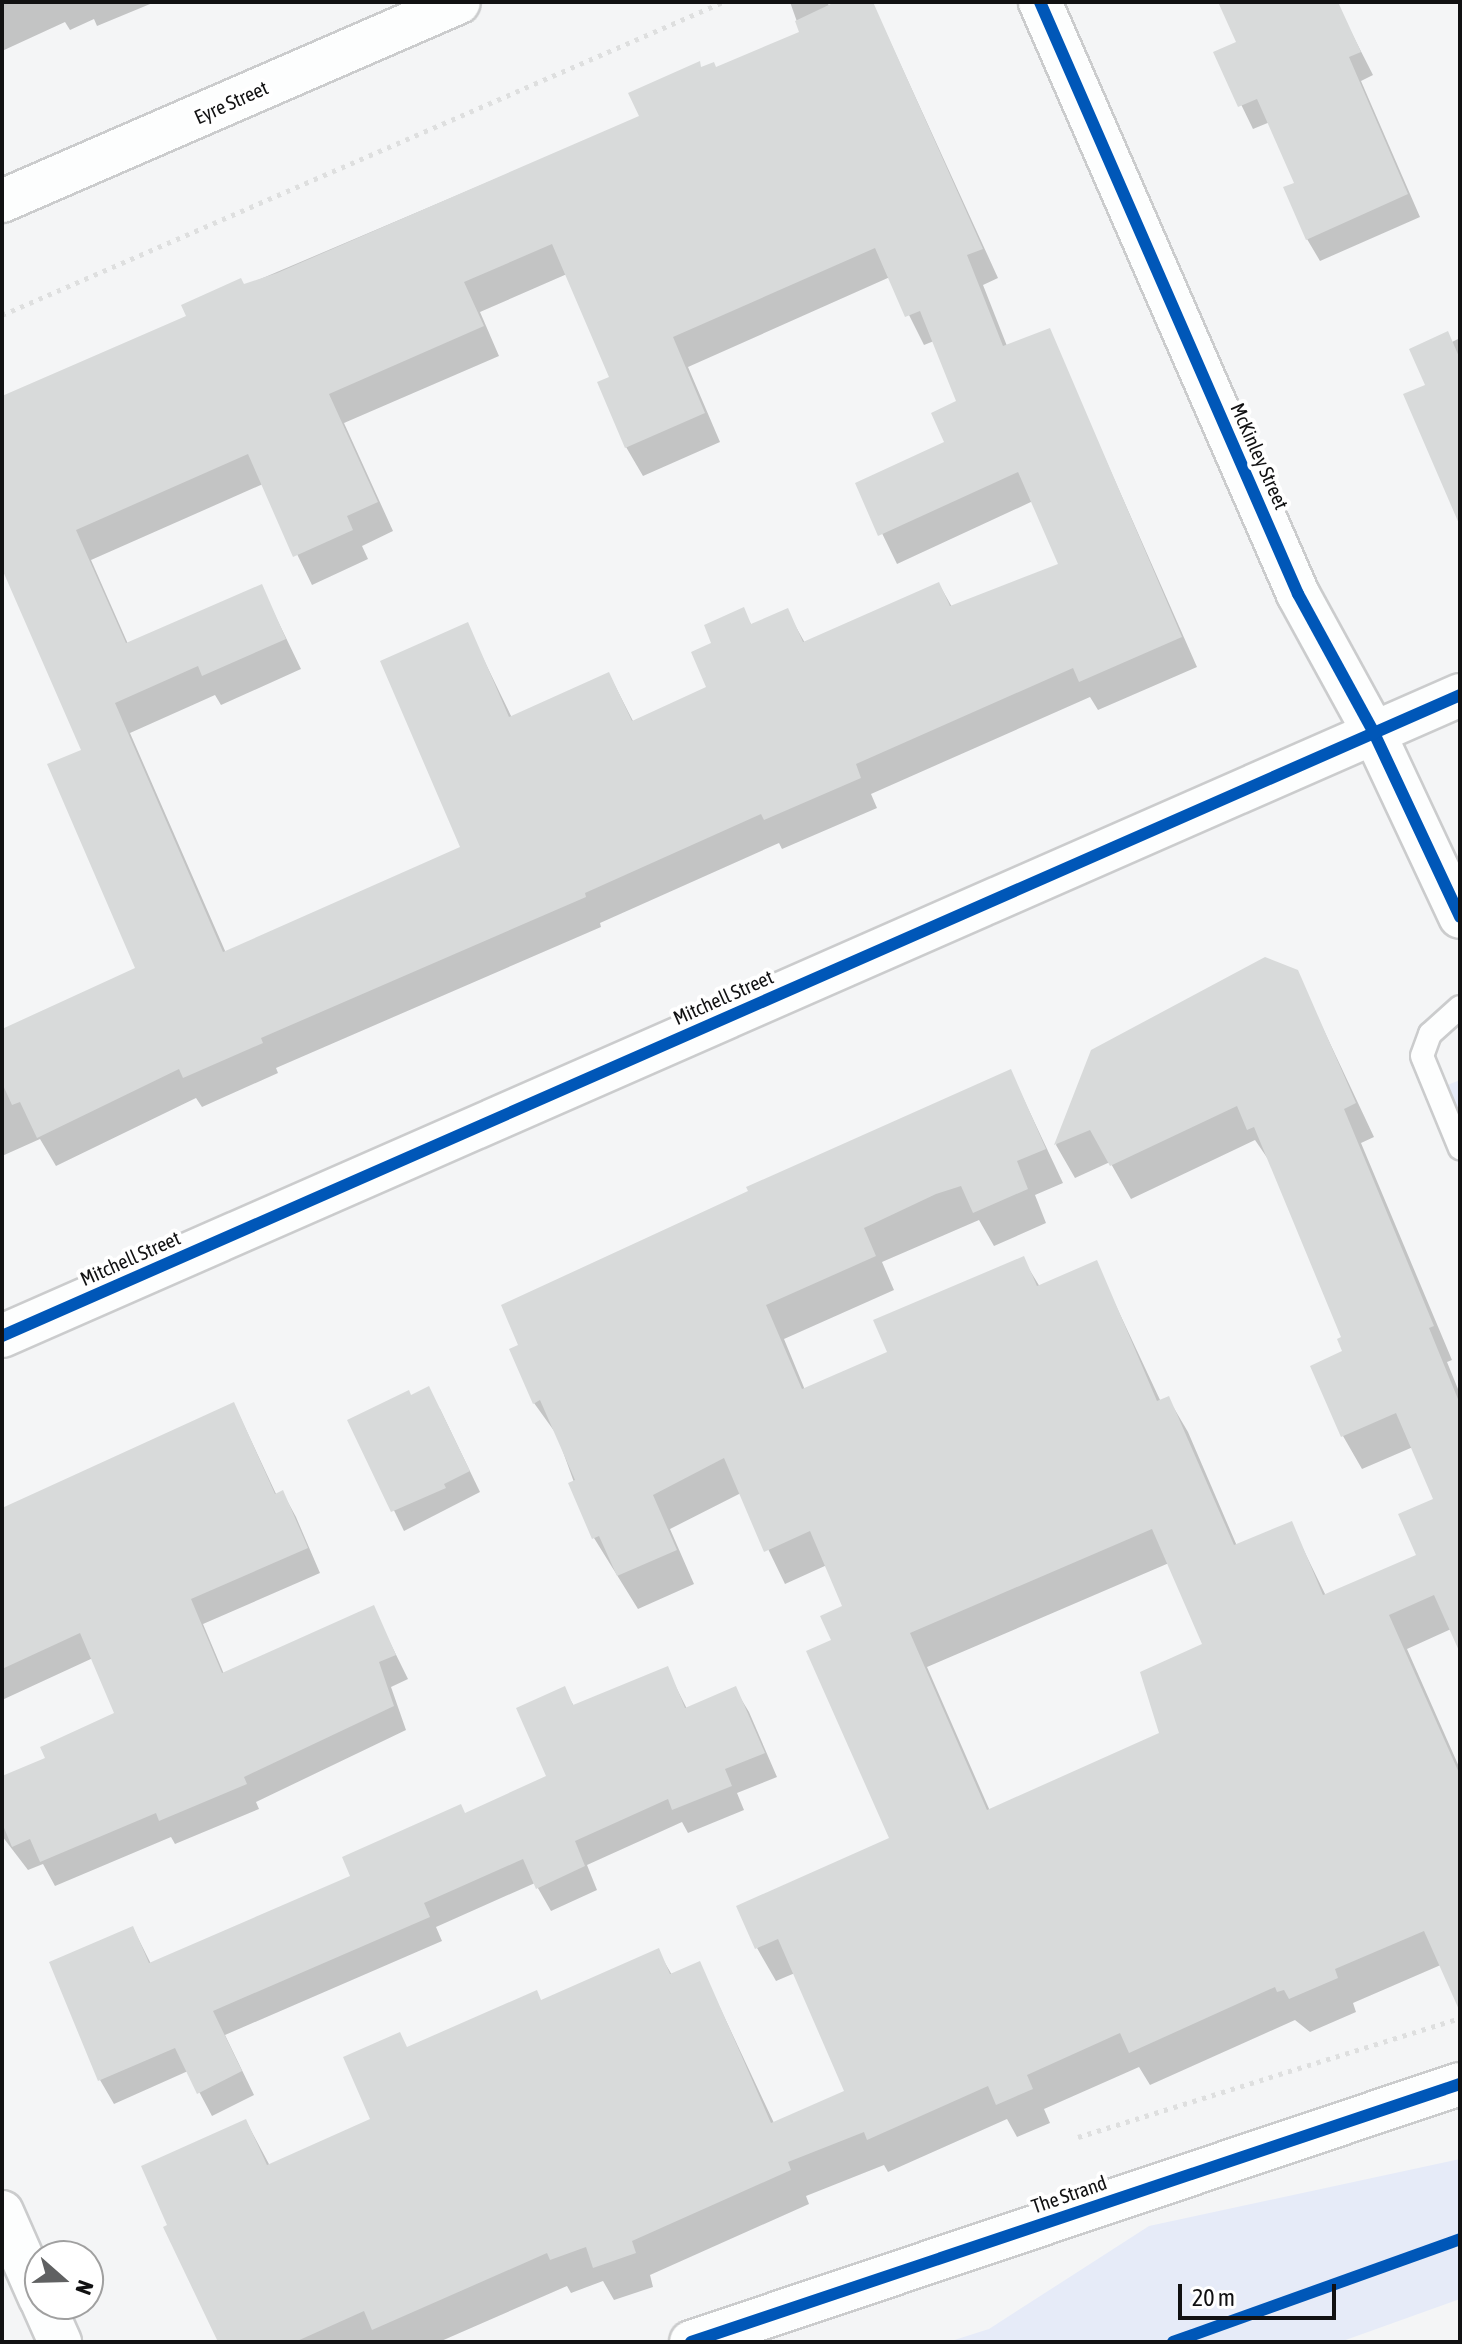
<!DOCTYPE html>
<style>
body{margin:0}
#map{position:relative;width:1462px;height:2344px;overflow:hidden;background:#f4f5f6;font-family:"Asap Condensed",sans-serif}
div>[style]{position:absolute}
.green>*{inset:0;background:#e6ebf8}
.shadow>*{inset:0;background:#0003}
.building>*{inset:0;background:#d8dada}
.path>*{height:5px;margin-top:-2.5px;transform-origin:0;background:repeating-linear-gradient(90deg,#dedfdf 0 4px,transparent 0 10px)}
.roads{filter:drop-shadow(2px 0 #cbcccd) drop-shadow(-2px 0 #cbcccd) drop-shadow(0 2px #cbcccd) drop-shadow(0 -2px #cbcccd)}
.lane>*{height:22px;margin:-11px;padding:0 11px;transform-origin:11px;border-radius:11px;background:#fdfefe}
.street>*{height:42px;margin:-21px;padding:0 21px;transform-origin:21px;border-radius:21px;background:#fdfefe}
.cycleway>*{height:12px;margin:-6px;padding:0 6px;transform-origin:6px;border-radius:6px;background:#0057b8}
span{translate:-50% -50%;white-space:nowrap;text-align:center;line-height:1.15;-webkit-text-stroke:8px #fff;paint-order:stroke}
.street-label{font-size:20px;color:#111112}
.frame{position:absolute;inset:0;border:4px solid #111112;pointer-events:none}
.north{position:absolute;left:24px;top:2240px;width:80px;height:80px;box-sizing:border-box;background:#fff;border:2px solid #a0a0a0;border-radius:50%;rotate:110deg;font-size:22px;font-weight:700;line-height:32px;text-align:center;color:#111112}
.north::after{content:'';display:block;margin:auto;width:28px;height:36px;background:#606162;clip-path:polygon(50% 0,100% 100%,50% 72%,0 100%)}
.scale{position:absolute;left:1178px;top:2284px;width:158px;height:36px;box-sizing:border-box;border:4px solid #111112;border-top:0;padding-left:10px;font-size:24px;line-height:28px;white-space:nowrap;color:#111112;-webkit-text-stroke:6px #fff;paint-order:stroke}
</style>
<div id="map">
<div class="green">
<div style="clip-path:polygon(1460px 1080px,1460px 1118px,1445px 1086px)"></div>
<div style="clip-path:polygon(1460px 2159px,1460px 2299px,1340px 2342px,948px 2342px,989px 2329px,1149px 2226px)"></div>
</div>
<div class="shadow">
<div style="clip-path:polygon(2px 2px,155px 2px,97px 26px,94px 19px,70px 30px,65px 22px,2px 51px)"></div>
<div style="clip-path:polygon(evenodd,790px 2px,827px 2px,832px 11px,852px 2px,872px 2px,998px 278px,983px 285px,1007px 346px,1049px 331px,1197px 667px,1098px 710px,1090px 697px,871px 794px,877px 808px,782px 849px,779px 843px,600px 923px,601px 927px,276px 1068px,278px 1073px,202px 1107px,196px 1098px,56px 1166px,40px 1139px,2px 1156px,2px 1031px,138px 969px,84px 751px,2px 564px,2px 397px,189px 317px,244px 286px,641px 117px,702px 69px,716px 70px,801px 33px,790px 2px,567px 274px,612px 378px,626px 447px,643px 476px,720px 442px,688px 367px,890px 277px,924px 345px,934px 341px,959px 402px,946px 443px,858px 484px,897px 564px,1033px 501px,1060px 566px,952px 607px,939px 584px,805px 643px,787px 611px,752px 626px,743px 610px,714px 644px,709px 688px,634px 723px,609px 674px,512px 718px,467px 625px,463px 848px,226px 953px,130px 733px,215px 695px,221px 705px,301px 669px,261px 586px,128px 644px,91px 560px,263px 484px,312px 585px,368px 559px,362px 546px,393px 531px,344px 423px,499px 356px,480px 312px,567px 274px)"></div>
<div style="clip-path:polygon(1231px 2px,1336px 2px,1373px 75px,1361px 81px,1420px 217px,1320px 261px,1307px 239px,1297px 184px,1270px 122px,1253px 129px,1216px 53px,1239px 43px)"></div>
<div style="clip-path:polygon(1460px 338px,1460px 513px,1428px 386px,1452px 342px)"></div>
<div style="clip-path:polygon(evenodd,1296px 971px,1374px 1137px,1361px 1143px,1452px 1360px,1447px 1362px,1460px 1394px,1460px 1625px,1407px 1649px,1460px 1769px,1460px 1984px,1443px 1964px,1353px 2003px,1356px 2012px,1310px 2032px,1295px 2020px,1150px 2085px,1139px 2067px,1044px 2109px,1050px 2123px,1017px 2137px,1007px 2119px,888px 2172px,884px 2165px,806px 2196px,809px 2204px,650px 2275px,653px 2287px,614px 2300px,603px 2281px,571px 2293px,567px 2286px,439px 2342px,220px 2342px,246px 2121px,270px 2166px,373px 2120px,408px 2049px,541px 2002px,658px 1951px,672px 1975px,699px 1963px,774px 2123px,847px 2092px,795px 1973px,776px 1981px,757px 1948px,891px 1839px,833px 1641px,845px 1607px,827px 1565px,785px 1584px,741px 1493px,670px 1529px,694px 1584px,638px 1609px,594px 1538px,557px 1435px,534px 1403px,1011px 1072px,1063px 1183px,1035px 1195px,1046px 1223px,994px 1246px,979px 1220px,882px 1262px,894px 1290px,784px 1339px,805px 1390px,890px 1353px,1023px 1259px,1040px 1287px,1096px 1263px,1161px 1402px,1168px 1398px,1188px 1432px,1237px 1546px,1291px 1524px,1326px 1596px,1419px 1556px,1435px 1500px,1413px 1447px,1362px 1469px,1343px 1436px,1344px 1338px,1270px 1162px,1255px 1140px,1131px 1199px,1110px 1162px,1075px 1178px,1056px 1145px,1093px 1051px,1296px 971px,1169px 1563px,1205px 1646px,1162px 1735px,990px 1811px,927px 1667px,1169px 1563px)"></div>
<div style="clip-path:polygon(411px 1397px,440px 1409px,480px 1492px,404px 1531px,350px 1420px)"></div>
<div style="clip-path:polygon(234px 1404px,277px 1496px,283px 1493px,296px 1517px,320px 1573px,203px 1624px,224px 1674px,373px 1608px,408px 1679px,391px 1687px,406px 1730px,256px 1802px,259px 1809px,175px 1844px,171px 1837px,55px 1886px,43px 1864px,28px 1870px,2px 1836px,2px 1778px,48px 1759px,117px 1714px,93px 1658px,2px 1700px,2px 1520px)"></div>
<div style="clip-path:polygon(667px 1669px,687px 1709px,735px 1689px,749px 1712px,777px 1777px,737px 1793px,744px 1810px,688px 1833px,682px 1822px,587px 1865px,597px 1890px,551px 1911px,535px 1883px,436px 1927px,442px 1941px,225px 2035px,254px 2095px,212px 2116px,188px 2071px,114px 2104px,100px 2080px,133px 1928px,151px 1964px,352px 1877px,465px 1815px,549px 1778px,564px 1689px,574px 1706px)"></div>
</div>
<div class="building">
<div style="clip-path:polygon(evenodd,835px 2px,873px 2px,983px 249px,967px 255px,1003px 346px,1050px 328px,1182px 637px,1079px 682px,1073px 668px,856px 764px,861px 778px,764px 820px,761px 814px,585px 893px,586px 897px,261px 1038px,263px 1043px,183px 1078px,179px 1069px,37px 1138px,20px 1102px,12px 1105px,2px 1083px,2px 1029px,135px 968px,47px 764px,81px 750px,2px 569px,2px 396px,186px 316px,181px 305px,241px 278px,244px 284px,277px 273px,639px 116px,628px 93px,700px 61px,701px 67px,714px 62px,716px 67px,799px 32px,795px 21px,835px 2px,552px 244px,609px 377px,597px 382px,625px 448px,705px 413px,673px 337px,875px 248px,905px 317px,920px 311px,956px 401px,931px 413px,944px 442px,855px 483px,878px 536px,1018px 472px,1058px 564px,950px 606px,939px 582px,803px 642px,788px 608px,751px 624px,744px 607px,704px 625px,711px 643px,691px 652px,706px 687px,632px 721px,609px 672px,509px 717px,468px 622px,380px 661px,460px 847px,223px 952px,115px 703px,198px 666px,202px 676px,286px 639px,262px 584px,126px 643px,76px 530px,248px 454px,293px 557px,353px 530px,347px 516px,378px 502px,329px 394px,484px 326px,464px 282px,552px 244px)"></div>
<div style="clip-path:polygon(1218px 2px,1338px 2px,1361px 52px,1349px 57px,1408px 194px,1306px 240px,1283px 187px,1294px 183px,1257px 99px,1238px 107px,1213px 52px,1236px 42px)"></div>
<div style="clip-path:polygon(1448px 331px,1460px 359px,1460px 526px,1403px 394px,1425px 385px,1409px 349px)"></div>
<div style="clip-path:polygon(evenodd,1265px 957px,1298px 970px,1356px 1103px,1344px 1109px,1434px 1326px,1429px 1328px,1460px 1404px,1460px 1653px,1434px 1595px,1389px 1615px,1460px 1775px,1460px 2012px,1424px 1931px,1335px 1969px,1338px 1978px,1289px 1999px,1284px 1990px,1277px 1992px,1275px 1987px,1129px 2053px,1120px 2033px,1027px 2075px,1033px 2089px,996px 2105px,988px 2086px,867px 2140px,864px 2132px,788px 2162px,791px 2170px,632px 2241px,636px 2253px,593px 2268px,586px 2247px,550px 2260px,547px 2253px,372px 2330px,364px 2311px,295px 2342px,218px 2342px,163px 2227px,167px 2225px,141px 2166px,246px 2119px,267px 2165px,370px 2119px,343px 2057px,400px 2032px,407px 2047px,537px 1990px,541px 2000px,659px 1948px,670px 1974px,700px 1961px,771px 2123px,844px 2091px,778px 1939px,755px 1949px,736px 1906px,889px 1838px,806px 1651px,831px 1640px,820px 1616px,842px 1606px,810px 1531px,764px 1552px,724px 1458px,653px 1495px,677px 1550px,617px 1576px,599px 1536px,592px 1539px,568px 1483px,575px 1480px,540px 1400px,533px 1404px,509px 1349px,518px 1345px,501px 1305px,748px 1191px,746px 1187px,1011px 1069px,1046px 1149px,1017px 1161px,1028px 1189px,973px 1213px,961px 1186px,936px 1194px,864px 1228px,876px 1256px,766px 1305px,802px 1389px,887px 1352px,873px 1320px,1024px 1256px,1037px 1286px,1097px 1260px,1157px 1401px,1169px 1396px,1234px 1545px,1292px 1521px,1323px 1595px,1416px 1555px,1398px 1514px,1433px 1499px,1396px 1413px,1341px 1437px,1310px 1366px,1342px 1351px,1337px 1339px,1341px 1337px,1254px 1127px,1247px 1130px,1237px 1106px,1110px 1166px,1090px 1130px,1054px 1145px,1091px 1050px,1265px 957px,1152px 1529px,1202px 1644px,1140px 1672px,1159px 1733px,987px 1810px,910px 1633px,1152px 1529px)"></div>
<div style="clip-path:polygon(429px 1386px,470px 1471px,444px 1484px,446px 1488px,391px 1512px,347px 1420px,409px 1390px,411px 1395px)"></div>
<div style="clip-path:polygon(234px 1402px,275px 1494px,283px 1490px,308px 1548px,191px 1599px,222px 1673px,374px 1605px,396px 1655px,379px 1662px,394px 1706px,244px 1777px,247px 1784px,159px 1821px,156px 1813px,40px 1862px,30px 1839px,12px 1847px,2px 1823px,2px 1776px,45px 1758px,40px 1747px,114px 1713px,80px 1633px,2px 1669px,2px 1508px)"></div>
<div style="clip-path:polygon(668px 1666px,685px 1708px,736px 1686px,765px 1753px,725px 1769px,732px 1786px,672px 1810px,668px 1799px,575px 1841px,585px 1866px,536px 1889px,523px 1859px,424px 1903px,430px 1917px,213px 2011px,242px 2071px,197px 2094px,175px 2048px,98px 2081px,49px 1962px,133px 1926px,149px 1963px,350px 1876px,342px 1857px,461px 1804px,465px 1813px,546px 1776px,516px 1708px,565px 1686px,573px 1705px)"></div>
</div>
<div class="path">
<div style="left:2px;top:315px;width:786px;rotate:-23.47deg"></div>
<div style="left:1078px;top:2137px;width:400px;rotate:-17.3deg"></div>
<div style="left:1173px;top:2342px;width:305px;rotate:-19.7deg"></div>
</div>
<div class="roads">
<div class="lane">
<div style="left:1460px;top:1007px;width:40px;rotate:138deg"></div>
<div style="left:1430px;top:1034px;width:23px;rotate:110deg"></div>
<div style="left:1422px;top:1056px;width:100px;rotate:67.6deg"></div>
</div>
<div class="street">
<div style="left:1040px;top:2px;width:646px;rotate:66.45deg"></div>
<div style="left:1298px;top:594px;width:158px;rotate:61.3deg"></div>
<div style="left:1374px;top:733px;width:203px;rotate:64.9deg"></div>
<div style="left:2px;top:201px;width:498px;rotate:-23.5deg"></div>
<div style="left:2px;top:1336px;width:1593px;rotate:-23.73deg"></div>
<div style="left:2px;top:2212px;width:94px;rotate:66.2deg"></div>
<div style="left:43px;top:2304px;width:42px;rotate:65.9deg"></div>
<div style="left:691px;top:2342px;width:811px;rotate:-18.55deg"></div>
</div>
</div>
<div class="cycleway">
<div style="left:1040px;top:2px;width:646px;rotate:66.45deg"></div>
<div style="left:1298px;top:594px;width:158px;rotate:61.3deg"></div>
<div style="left:1374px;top:733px;width:203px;rotate:64.9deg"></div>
<div style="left:2px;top:1336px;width:1593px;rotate:-23.73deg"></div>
<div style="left:691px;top:2342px;width:811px;rotate:-18.55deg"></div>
<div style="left:1173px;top:2342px;width:305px;rotate:-19.7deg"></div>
</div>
<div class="street-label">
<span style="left:231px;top:102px;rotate:-24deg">Eyre Street</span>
<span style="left:1260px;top:456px;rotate:66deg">McKinley Street</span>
<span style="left:723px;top:997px;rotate:-24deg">Mitchell Street</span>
<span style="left:130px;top:1258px;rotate:-24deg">Mitchell Street</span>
<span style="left:1069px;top:2194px;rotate:-19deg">The Strand</span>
</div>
<div class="frame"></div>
<div class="north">N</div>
<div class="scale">20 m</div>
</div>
